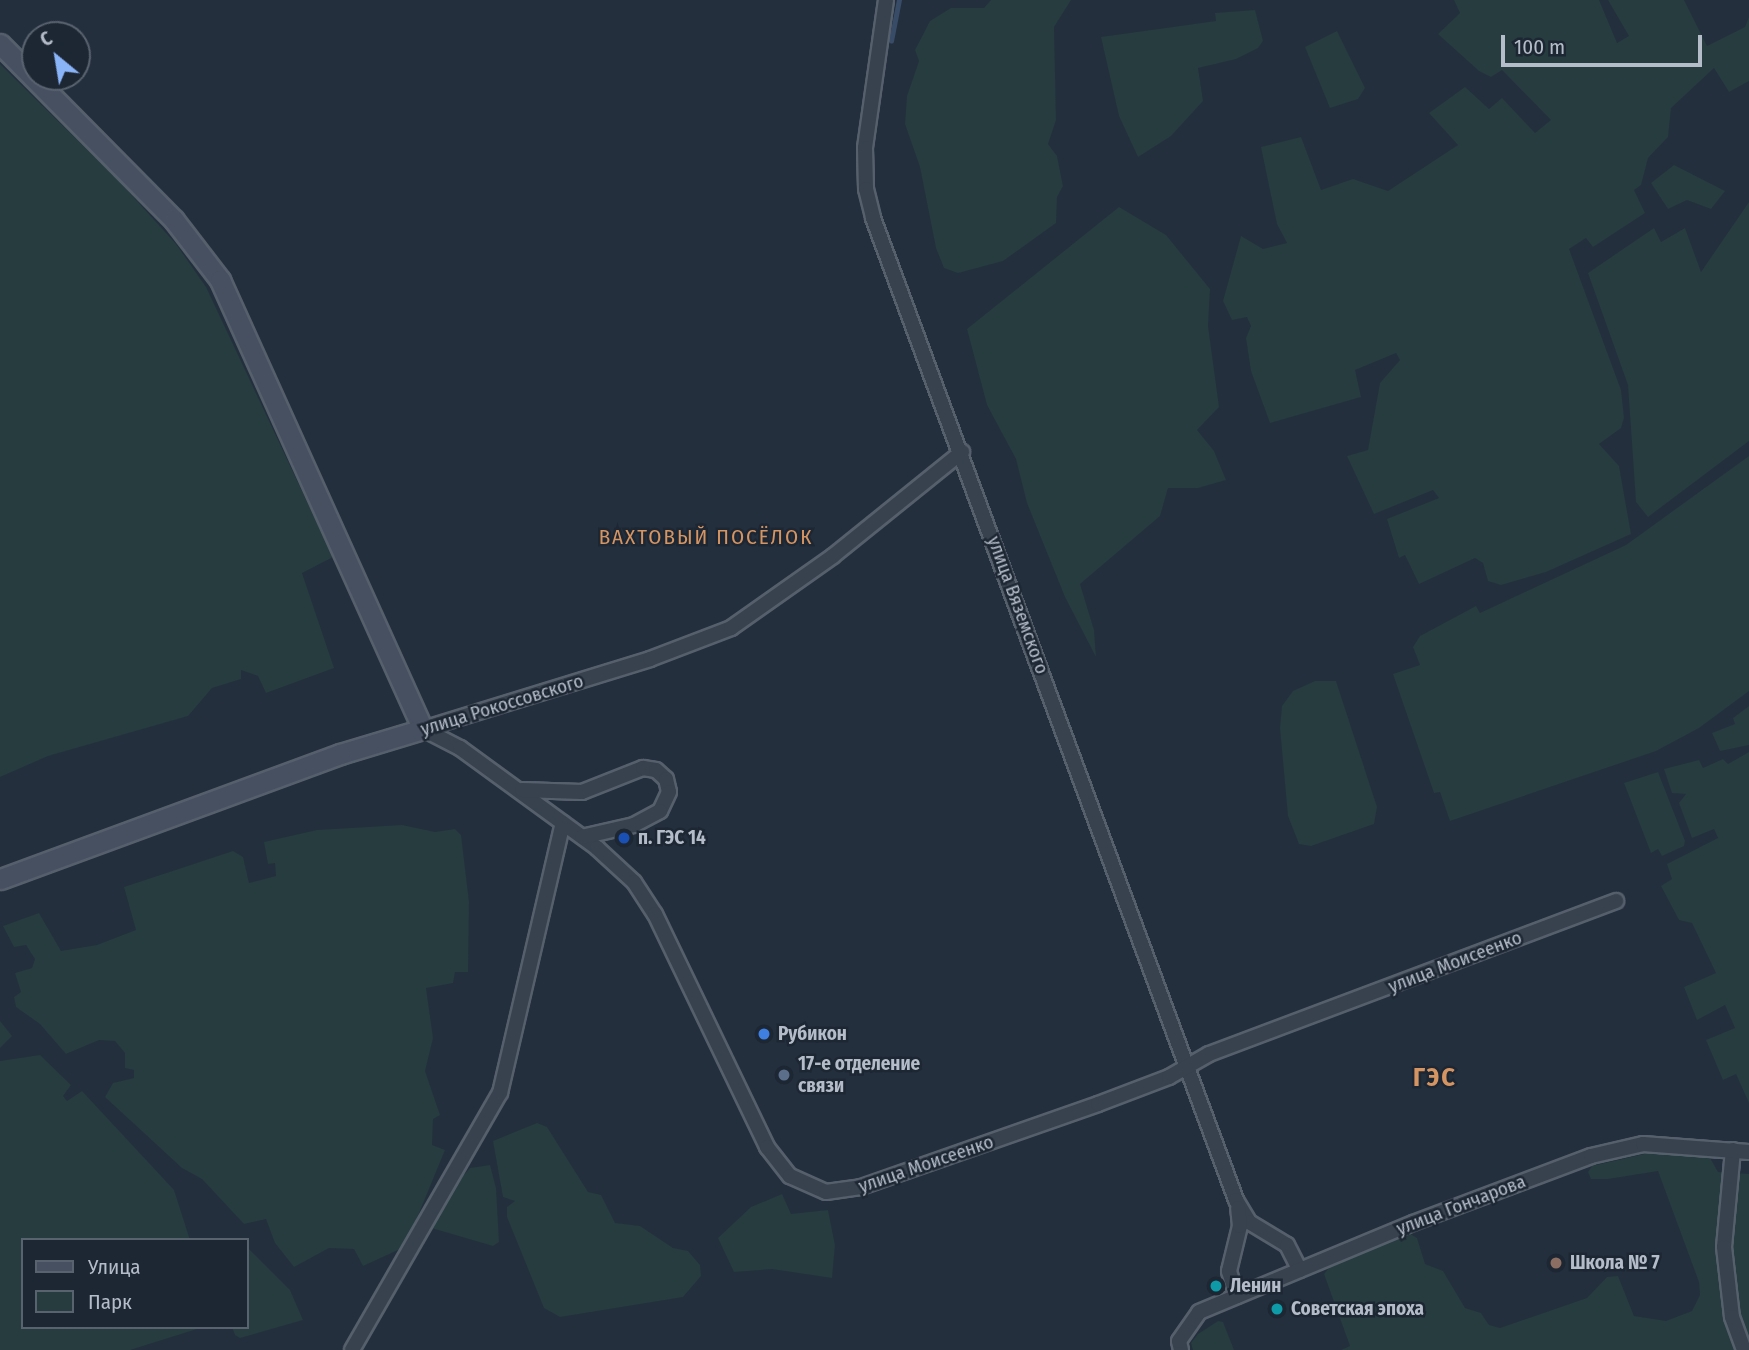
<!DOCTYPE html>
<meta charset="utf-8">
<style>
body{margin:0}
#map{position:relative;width:1749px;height:1350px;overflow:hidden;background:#242f3e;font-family:"Fira Sans Condensed",sans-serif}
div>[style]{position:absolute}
.green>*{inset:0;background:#263c3f}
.stream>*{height:4.5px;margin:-2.25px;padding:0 2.25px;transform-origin:2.25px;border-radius:2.25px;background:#394c67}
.roads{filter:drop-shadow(2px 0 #565f6c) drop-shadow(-2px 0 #565f6c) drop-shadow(0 2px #565f6c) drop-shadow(0 -2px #565f6c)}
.street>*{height:14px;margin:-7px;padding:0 7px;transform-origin:7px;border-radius:7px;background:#38414e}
.secondary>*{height:19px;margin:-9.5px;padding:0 9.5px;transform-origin:9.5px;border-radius:9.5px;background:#465061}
.dots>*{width:19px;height:19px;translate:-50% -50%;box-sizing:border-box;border:4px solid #1d2633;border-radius:50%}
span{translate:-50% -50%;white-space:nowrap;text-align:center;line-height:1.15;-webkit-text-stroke:5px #1d2633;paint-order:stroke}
.street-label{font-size:19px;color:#b4bcc9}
.poi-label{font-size:19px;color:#b4bcc9;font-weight:700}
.left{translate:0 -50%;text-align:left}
.neighbourhood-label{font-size:21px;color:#d59563;letter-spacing:2px}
.district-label{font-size:26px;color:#d59563;font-weight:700;letter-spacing:2px}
.legend{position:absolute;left:21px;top:1238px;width:228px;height:91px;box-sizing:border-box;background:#1d2633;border:2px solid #59626f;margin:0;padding:9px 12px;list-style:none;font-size:21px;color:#b4bcc9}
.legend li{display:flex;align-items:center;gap:14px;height:35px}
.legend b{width:35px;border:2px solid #59626f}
.north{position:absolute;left:21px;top:21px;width:70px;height:70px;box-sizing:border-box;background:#1d2633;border:2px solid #59626f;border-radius:50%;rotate:330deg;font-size:19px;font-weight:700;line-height:28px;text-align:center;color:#b4bcc9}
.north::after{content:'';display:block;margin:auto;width:24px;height:32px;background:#8ab4f8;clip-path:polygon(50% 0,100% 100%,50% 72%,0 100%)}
.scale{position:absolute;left:1501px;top:35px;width:201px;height:32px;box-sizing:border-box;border:4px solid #b4bcc9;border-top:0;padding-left:9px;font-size:21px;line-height:24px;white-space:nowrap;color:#b4bcc9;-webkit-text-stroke:5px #1d2633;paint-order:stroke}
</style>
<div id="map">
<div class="green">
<div style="clip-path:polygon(991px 0,1071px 0,1054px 27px,1056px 120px,1048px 144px,1057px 156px,1063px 186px,1057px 197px,1056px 223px,1003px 261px,958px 273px,944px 268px,936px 248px,920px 167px,905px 124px,907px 96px,919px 61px,915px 50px,930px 21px,951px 8px,984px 8px)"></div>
<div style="clip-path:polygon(1454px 0,1599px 0,1617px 43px,1629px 36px,1608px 0,1684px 0,1707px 46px,1745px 27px,1749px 17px,1749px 81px,1729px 92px,1714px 68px,1671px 108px,1668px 137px,1648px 158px,1641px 185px,1634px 190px,1645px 213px,1593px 247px,1586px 238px,1569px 249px,1621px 390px,1624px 418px,1621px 428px,1599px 444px,1619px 466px,1631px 534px,1546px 572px,1501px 585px,1488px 581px,1483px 563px,1475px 558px,1419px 584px,1405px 555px,1399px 558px,1387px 519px,1439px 498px,1433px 490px,1374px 514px,1347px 456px,1368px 450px,1380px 383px,1400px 360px,1396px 353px,1355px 370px,1361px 397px,1270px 423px,1251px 371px,1246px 338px,1251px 326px,1247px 317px,1232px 320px,1223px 301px,1241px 236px,1263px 249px,1287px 243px,1277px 224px,1261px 147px,1301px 137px,1321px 190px,1353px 179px,1388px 191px,1458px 145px,1429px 113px,1465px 87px,1489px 109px,1502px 98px,1535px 133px,1551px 120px,1502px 70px,1491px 77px,1479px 71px,1438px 34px,1460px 13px)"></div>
<div style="clip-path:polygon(1255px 10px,1263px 41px,1258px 48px,1236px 59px,1198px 68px,1203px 101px,1171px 136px,1138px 157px,1119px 116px,1101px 37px,1216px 21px,1215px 13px)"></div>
<div style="clip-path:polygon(1337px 31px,1365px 88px,1358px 99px,1330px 108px,1305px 47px)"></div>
<div style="clip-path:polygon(0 64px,118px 180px,176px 244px,206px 287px,333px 557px,302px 573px,334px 668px,266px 693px,258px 676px,241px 670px,241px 679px,212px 688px,188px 716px,48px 756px,0 777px)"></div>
<div style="clip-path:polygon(1674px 165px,1725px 191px,1711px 209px,1687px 200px,1668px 209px,1651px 183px)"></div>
<div style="clip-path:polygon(1749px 202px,1749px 441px,1648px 517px,1636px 502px,1628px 385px,1588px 273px,1654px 228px,1661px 242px,1685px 228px,1701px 272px)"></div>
<div style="clip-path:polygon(1119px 207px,1166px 235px,1210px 289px,1208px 326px,1219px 407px,1197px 430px,1214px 451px,1226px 480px,1198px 488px,1168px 488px,1160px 516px,1080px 584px,1094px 630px,1096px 657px,1065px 597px,1027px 503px,1016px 459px,987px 405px,967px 329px)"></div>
<div style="clip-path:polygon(1749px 456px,1749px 691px,1699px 728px,1656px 751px,1450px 821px,1440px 792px,1434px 793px,1393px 674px,1420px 665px,1413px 647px,1420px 636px,1476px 606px,1480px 613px,1626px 545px)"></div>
<div style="clip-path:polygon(1315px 681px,1336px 681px,1377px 807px,1374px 824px,1311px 846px,1299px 844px,1288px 816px,1280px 728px,1282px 706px,1293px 691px)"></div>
<div style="clip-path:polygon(1749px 706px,1749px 745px,1720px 751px,1712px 733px,1735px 724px,1733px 718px)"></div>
<div style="clip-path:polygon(1749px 752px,1749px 1103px,1736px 1074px,1723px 1080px,1706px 1040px,1735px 1028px,1725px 1005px,1697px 1020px,1684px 987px,1716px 973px,1692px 923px,1679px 920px,1661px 886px,1672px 879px,1667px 864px,1718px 838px,1714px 829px,1692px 838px,1679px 803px,1686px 794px,1672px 793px,1664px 769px,1699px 760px,1703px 768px,1723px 759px,1728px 764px)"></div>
<div style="clip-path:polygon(1658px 772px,1685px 841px,1684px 846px,1662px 856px,1658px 849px,1651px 853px,1624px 783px)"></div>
<div style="clip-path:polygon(402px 825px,435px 832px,455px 829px,461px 835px,469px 902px,468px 972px,455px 972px,453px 983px,426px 988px,433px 1038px,425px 1071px,440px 1115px,433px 1119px,432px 1145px,445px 1150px,412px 1230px,398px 1250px,363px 1266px,354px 1249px,329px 1248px,294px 1267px,275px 1243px,266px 1219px,244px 1224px,202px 1179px,182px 1168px,105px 1097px,113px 1083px,134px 1078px,134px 1070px,125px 1068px,125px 1053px,115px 1041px,99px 1040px,66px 1054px,40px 1024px,16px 1007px,14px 997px,21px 992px,15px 973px,32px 968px,35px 959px,26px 945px,14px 947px,3px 926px,39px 913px,61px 951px,97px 945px,136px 930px,124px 887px,233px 851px,243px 857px,249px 883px,276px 876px,275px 863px,268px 864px,264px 842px,317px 830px)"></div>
<div style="clip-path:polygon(0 1021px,12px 1036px,0 1048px)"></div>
<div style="clip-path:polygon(40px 1055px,71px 1085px,63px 1096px,67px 1101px,82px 1091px,174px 1190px,190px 1240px,23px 1240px,23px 1327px,197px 1329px,130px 1350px,0 1350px,0 1061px)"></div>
<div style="clip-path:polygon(537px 1123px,547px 1127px,588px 1192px,601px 1195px,615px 1223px,640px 1226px,673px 1248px,688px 1251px,700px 1265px,701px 1276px,683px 1297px,560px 1317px,544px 1308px,507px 1217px,507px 1207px,515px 1201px,503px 1197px,493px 1141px)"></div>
<div style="clip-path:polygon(1662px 1150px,1709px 1156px,1718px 1172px,1749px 1174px,1749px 1350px,1341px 1350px,1350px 1346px,1324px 1274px,1332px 1264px,1407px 1232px,1417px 1238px,1425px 1264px,1443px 1271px,1465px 1308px,1481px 1313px,1489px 1325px,1500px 1328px,1587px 1298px,1607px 1277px,1618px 1276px,1634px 1316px,1666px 1321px,1692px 1311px,1700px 1295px,1699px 1282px,1658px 1171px,1608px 1179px,1591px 1179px,1588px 1172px,1592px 1166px)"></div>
<div style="clip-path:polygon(490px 1165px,496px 1188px,499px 1242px,493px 1246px,428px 1227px,444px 1197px,470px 1168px)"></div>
<div style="clip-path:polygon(782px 1194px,791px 1214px,828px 1210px,835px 1245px,832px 1278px,772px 1269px,734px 1272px,718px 1238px,751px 1207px)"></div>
<div style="clip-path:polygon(247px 1247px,290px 1290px,303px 1320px,240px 1338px,235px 1335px,232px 1327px,247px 1327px)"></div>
<div style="clip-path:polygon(1218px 1321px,1223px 1322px,1234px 1350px,1193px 1350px,1191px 1343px,1198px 1334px)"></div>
</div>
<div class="stream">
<div style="left:891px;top:41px;width:42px;rotate:-79deg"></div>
</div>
<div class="roads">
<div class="street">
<div style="left:886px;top:0;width:149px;rotate:98.1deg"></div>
<div style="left:865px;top:148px;width:41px;rotate:88.6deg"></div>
<div style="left:866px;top:189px;width:30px;rotate:76deg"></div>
<div style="left:873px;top:218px;width:1047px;rotate:69.71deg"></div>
<div style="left:1236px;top:1200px;width:26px;rotate:59deg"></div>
<div style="left:1249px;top:1222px;width:44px;rotate:31.2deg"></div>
<div style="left:1287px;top:1245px;width:28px;rotate:63deg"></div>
<div style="left:423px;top:729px;width:42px;rotate:27.2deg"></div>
<div style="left:460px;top:748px;width:170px;rotate:36.1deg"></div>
<div style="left:597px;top:848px;width:50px;rotate:42.6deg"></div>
<div style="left:634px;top:882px;width:38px;rotate:57deg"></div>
<div style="left:655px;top:914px;width:259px;rotate:64.3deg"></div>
<div style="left:767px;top:1147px;width:37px;rotate:52deg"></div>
<div style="left:790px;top:1176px;width:39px;rotate:24deg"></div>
<div style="left:826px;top:1192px;width:35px;rotate:-8deg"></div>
<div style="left:861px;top:1187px;width:251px;rotate:-19.3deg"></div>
<div style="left:1098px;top:1104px;width:76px;rotate:-20.8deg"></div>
<div style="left:1169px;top:1077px;width:46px;rotate:-29.9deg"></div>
<div style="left:1209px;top:1054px;width:435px;rotate:-20.6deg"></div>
<div style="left:423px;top:729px;width:238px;rotate:-17.1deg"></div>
<div style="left:650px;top:659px;width:87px;rotate:-20.9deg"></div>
<div style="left:731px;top:628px;width:125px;rotate:-35.2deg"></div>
<div style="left:833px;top:556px;width:166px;rotate:-38.9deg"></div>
<div style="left:522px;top:790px;width:60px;rotate:1.9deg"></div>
<div style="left:582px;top:792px;width:66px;rotate:-21.5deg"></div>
<div style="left:643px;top:768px;width:13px;rotate:9deg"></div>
<div style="left:656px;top:770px;width:13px;rotate:42deg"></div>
<div style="left:666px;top:779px;width:13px;rotate:77deg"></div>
<div style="left:669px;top:792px;width:21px;rotate:115deg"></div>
<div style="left:660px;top:811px;width:30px;rotate:152deg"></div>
<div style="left:634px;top:825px;width:53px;rotate:167deg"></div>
<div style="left:1733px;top:1150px;width:97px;rotate:95.3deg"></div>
<div style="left:1724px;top:1247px;width:70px;rotate:83.5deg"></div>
<div style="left:1732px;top:1317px;width:35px;rotate:70deg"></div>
<div style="left:1237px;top:1296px;width:26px;rotate:-108deg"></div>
<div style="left:1229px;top:1271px;width:46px;rotate:-76.3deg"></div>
<div style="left:1240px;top:1226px;width:18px;rotate:-96deg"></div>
<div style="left:352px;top:1350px;width:297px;rotate:-60.1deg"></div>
<div style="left:500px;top:1093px;width:277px;rotate:-76.9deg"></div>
<div style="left:1181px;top:1350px;width:9px;rotate:-103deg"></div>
<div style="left:1179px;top:1341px;width:35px;rotate:-55deg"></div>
<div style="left:1199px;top:1312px;width:232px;rotate:-22.6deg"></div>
<div style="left:1413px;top:1223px;width:190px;rotate:-20.6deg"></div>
<div style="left:1591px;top:1156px;width:53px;rotate:-13deg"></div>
<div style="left:1643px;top:1144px;width:106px;rotate:4.3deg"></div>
</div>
<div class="secondary">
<div style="left:0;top:44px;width:247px;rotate:45.3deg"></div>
<div style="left:174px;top:220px;width:76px;rotate:52.5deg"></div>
<div style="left:220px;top:280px;width:493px;rotate:65.7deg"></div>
<div style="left:423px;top:729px;width:87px;rotate:163.2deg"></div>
<div style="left:340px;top:754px;width:362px;rotate:159.8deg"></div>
</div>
</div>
<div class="dots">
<div style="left:624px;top:838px;background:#1a4fb4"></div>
<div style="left:764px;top:1034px;background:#3f7fe0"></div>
<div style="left:784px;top:1075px;background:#5c6f8a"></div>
<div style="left:1556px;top:1263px;background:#8d6e63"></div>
<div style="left:1216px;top:1286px;background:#0f9aa8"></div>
<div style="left:1277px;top:1309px;background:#0f9aa8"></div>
</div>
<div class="street-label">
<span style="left:1018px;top:605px;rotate:70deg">улица Вяземского</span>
<span style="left:502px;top:705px;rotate:-17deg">улица Рокоссовского</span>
<span style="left:1455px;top:962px;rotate:-21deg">улица Моисеенко</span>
<span style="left:926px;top:1164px;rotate:-19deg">улица Моисеенко</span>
<span style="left:1461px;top:1205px;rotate:-21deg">улица Гончарова</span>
</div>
<div class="poi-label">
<span class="left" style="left:638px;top:838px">п. ГЭС 14</span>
<span class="left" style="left:778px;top:1034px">Рубикон</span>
<span class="left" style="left:798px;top:1075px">17-е отделение<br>связи</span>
<span class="left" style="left:1570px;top:1263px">Школа № 7</span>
<span class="left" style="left:1230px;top:1286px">Ленин</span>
<span class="left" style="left:1291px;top:1309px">Советская эпоха</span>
</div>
<div class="neighbourhood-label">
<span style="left:706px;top:537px">ВАХТОВЫЙ ПОСЁЛОК</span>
</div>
<div class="district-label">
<span style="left:1435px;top:1078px">ГЭС</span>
</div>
<ul class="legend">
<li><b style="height:9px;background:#465061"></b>Улица</li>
<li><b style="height:19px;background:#263c3f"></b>Парк</li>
</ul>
<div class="north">С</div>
<div class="scale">100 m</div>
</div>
